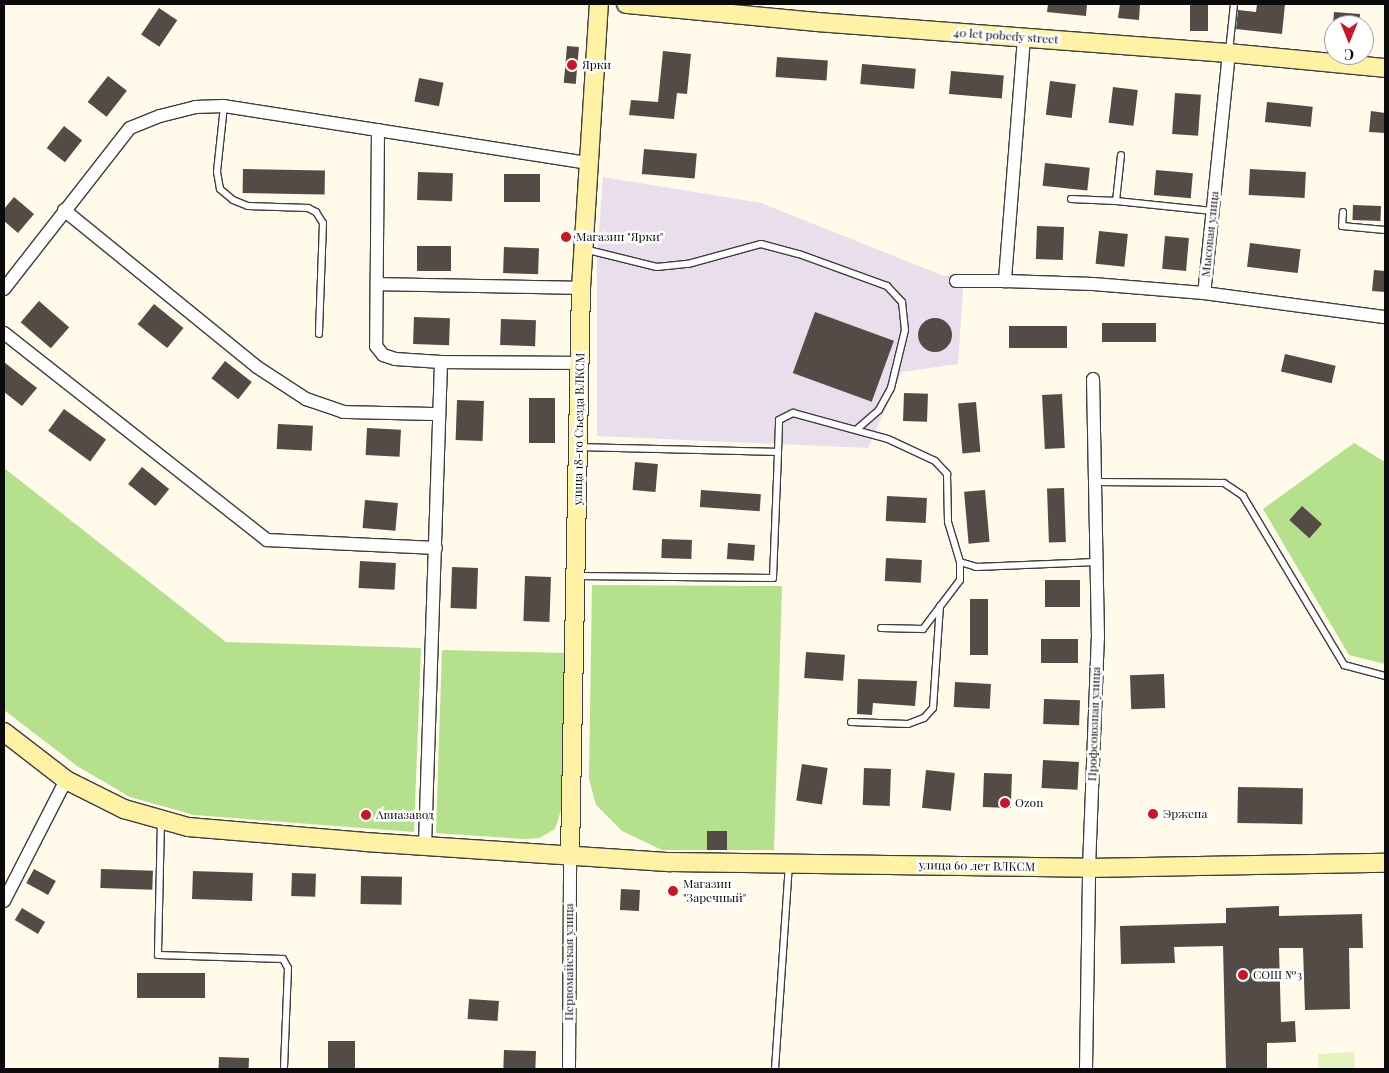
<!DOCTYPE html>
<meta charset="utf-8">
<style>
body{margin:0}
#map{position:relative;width:1389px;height:1073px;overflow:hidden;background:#fffae9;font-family:"Playfair Display",serif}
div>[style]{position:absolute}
.industrial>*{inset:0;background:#e9deeb}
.forest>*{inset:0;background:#b5e08c}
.pitch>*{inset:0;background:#e4f4c1;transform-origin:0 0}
.building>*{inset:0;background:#554b46;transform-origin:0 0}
.round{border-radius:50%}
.roads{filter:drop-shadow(1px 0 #3e3e3e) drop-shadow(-1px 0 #3e3e3e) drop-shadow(0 1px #3e3e3e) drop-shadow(0 -1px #3e3e3e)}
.lane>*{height:6px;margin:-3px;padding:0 3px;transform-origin:3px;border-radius:3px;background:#fff}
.street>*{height:12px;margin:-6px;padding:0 6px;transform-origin:6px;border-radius:6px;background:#fff}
.secondary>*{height:18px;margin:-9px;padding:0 9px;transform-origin:9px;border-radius:9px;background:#fff2a4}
.dots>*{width:14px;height:14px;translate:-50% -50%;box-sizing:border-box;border:2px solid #fff;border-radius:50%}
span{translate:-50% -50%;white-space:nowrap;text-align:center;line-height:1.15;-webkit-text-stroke:5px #fff;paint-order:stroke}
.street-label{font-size:12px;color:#0b0b0b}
.poi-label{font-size:12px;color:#0b0b0b}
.left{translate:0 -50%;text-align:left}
.frame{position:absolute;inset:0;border:5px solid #0b0b0b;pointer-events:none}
.north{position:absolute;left:1324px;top:15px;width:50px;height:50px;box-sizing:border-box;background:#fff;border:1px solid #9d9d9d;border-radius:50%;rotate:180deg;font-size:14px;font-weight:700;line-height:20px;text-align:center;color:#0b0b0b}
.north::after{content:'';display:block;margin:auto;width:18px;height:22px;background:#c91525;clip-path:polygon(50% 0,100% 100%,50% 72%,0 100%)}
</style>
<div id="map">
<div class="industrial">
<div style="clip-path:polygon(603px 177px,761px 203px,944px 276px,964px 276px,958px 364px,902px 372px,868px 448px,597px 436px,597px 258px)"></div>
</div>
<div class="forest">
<div style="clip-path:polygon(1354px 443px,1385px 462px,1385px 664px,1349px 655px,1263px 509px)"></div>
<div style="clip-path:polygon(4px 468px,226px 642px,421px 648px,414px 832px,194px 815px,130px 797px,77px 766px,4px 710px)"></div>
<div style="clip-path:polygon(592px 585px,782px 586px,774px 850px,662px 850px,622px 831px,596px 805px,589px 779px)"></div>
<div style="clip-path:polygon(442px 650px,567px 653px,562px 807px,555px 829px,539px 838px,523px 839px,436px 833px)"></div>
</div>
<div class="pitch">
<div style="left:1354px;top:1052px;width:17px;height:36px;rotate:87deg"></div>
</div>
<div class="building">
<div style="clip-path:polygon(1048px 4px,1087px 4px,1086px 16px,1047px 12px)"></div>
<div style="clip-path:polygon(1120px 4px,1140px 4px,1139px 20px,1118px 18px)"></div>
<div style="left:1190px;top:4px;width:18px;height:27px"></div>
<div style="clip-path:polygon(1257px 4px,1285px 4px,1282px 34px,1236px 29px,1238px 10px,1256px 12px)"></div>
<div style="left:159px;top:8px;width:22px;height:32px;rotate:34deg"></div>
<div style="clip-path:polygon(1334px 12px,1360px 14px,1359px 25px,1333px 25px)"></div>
<div style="left:567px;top:46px;width:12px;height:37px;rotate:5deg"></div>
<div style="clip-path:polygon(663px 51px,691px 54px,687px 94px,677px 93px,674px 119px,629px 115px,631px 100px,658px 102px)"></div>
<div style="left:777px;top:57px;width:51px;height:20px;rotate:4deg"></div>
<div style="left:862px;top:64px;width:54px;height:20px;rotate:5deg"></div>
<div style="left:951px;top:71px;width:53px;height:23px;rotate:5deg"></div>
<div style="left:108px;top:76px;width:24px;height:33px;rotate:38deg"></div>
<div style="left:419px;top:78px;width:25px;height:24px;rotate:11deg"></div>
<div style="left:1050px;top:81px;width:26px;height:34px;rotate:7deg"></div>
<div style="left:1113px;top:87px;width:25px;height:36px;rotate:7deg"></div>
<div style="left:1175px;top:93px;width:26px;height:41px;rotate:4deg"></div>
<div style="left:1267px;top:102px;width:46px;height:20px;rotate:6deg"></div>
<div style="clip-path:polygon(1371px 111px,1385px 113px,1385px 133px,1369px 132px)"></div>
<div style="left:64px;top:126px;width:23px;height:28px;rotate:38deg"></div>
<div style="left:644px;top:149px;width:53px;height:25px;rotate:5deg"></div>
<div style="left:1045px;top:163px;width:45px;height:23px;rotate:6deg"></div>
<div style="left:243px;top:169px;width:82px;height:24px;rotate:1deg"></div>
<div style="left:1250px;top:169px;width:56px;height:26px;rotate:3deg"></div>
<div style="left:1156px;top:170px;width:37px;height:25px;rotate:5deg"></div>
<div style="left:418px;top:172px;width:35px;height:28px;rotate:2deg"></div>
<div style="left:504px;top:174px;width:36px;height:28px"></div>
<div style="clip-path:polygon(14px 197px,34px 214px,18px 233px,4px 221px,4px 209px)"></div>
<div style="left:1353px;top:205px;width:28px;height:15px;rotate:2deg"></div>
<div style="left:1037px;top:226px;width:27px;height:33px;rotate:2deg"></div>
<div style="left:1099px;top:231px;width:29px;height:33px;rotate:6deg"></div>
<div style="left:1165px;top:236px;width:24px;height:33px;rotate:5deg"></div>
<div style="left:1250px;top:243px;width:51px;height:24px;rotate:7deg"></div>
<div style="left:417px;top:246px;width:34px;height:25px"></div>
<div style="left:504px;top:247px;width:35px;height:26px;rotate:2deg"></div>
<div style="clip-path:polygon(1374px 270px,1385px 271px,1385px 292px,1372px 291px)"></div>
<div style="left:39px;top:301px;width:40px;height:28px;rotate:41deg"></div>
<div style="left:154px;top:304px;width:38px;height:26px;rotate:39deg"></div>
<div style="left:815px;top:312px;width:84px;height:65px;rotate:20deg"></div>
<div style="left:414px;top:317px;width:36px;height:27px;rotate:2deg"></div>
<div class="round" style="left:918px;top:318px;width:34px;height:34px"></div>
<div style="left:501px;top:319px;width:35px;height:26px;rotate:2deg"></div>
<div style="left:1156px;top:323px;width:19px;height:54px;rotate:90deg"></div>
<div style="left:1067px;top:326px;width:22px;height:58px;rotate:90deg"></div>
<div style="left:1285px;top:354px;width:52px;height:18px;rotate:13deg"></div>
<div style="left:225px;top:361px;width:34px;height:22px;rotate:38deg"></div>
<div style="clip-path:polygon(4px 362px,37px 388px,22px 406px,4px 392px)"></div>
<div style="left:904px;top:393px;width:24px;height:28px;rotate:2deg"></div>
<div style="left:1062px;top:394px;width:54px;height:20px;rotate:87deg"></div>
<div style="left:529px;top:398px;width:26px;height:45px"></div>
<div style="left:457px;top:400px;width:27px;height:40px;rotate:2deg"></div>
<div style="left:976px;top:402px;width:50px;height:18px;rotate:85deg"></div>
<div style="left:64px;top:409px;width:52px;height:27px;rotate:36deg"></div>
<div style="left:278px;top:424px;width:35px;height:25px;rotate:3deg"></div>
<div style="left:367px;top:428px;width:34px;height:27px;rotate:3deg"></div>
<div style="left:635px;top:462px;width:23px;height:28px;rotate:5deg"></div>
<div style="left:142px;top:467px;width:35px;height:22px;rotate:39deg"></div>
<div style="left:1064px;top:488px;width:54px;height:17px;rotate:88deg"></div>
<div style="left:701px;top:490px;width:60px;height:17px;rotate:4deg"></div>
<div style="left:985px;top:490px;width:52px;height:21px;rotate:85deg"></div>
<div style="left:887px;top:496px;width:40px;height:25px;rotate:3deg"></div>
<div style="left:365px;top:500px;width:33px;height:28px;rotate:5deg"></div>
<div style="left:1302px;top:506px;width:27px;height:19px;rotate:42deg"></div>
<div style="left:662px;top:539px;width:30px;height:19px;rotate:2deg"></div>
<div style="left:728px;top:543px;width:27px;height:16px;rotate:4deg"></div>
<div style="left:886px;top:558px;width:36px;height:23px;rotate:3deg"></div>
<div style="left:360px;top:561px;width:36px;height:27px;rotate:3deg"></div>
<div style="left:452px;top:567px;width:26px;height:41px;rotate:2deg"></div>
<div style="left:525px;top:576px;width:26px;height:45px;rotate:2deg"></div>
<div style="left:1045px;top:580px;width:35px;height:27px"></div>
<div style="left:970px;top:599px;width:18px;height:56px"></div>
<div style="left:1041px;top:639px;width:37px;height:24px"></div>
<div style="left:806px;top:652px;width:39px;height:26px;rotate:4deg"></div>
<div style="left:1164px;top:674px;width:34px;height:34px;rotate:88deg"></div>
<div style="clip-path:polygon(858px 679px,917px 681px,915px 706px,873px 703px,872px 715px,857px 714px)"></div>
<div style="left:955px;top:682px;width:36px;height:25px;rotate:3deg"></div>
<div style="left:1044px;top:699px;width:36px;height:25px;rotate:2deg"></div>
<div style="left:1043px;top:760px;width:36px;height:28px;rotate:3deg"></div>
<div style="left:802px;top:764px;width:26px;height:37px;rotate:9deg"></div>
<div style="left:864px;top:768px;width:27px;height:37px;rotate:2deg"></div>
<div style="left:926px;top:770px;width:29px;height:38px;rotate:6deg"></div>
<div style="left:984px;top:773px;width:28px;height:34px;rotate:2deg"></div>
<div style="left:1238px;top:787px;width:65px;height:36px;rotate:1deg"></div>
<div style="left:727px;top:831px;width:19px;height:20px;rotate:90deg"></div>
<div style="left:34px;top:869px;width:25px;height:16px;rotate:29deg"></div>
<div style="left:101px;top:869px;width:52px;height:19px;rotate:2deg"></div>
<div style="left:193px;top:871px;width:60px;height:28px;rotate:2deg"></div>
<div style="left:292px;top:873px;width:24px;height:23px;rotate:2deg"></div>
<div style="left:361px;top:876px;width:41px;height:28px;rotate:1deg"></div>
<div style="left:621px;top:889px;width:19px;height:21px;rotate:3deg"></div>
<div style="clip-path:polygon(1279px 906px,1279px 916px,1362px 914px,1363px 948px,1349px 948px,1350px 1009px,1305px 1010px,1303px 948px,1279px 948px,1281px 1022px,1295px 1021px,1296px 1042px,1267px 1043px,1267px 1069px,1226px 1069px,1223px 946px,1174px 947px,1175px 963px,1121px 964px,1120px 926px,1226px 923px,1226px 908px)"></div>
<div style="left:22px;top:908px;width:27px;height:14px;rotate:31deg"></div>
<div style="left:137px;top:973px;width:68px;height:25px"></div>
<div style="left:469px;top:999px;width:30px;height:20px;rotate:4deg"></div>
<div style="left:328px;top:1041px;width:27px;height:28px"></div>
<div style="left:504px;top:1050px;width:32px;height:19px;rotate:2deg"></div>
<div style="left:219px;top:1057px;width:30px;height:12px;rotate:2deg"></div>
</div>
<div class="roads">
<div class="lane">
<div style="left:1229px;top:52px;width:48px;rotate:-84.1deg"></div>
<div style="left:224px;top:106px;width:66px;rotate:96.1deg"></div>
<div style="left:217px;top:172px;width:17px;rotate:80deg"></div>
<div style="left:220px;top:189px;width:17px;rotate:40deg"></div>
<div style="left:233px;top:200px;width:16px;rotate:22deg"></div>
<div style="left:248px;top:206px;width:60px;rotate:1.9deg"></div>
<div style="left:308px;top:208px;width:9px;rotate:27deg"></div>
<div style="left:316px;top:212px;width:13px;rotate:58deg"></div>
<div style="left:323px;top:223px;width:111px;rotate:92.1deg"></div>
<div style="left:1071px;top:199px;width:45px;rotate:2.5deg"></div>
<div style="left:1116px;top:201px;width:97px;rotate:5.9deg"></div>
<div style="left:1116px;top:201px;width:46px;rotate:-83.8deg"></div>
<div style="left:1343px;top:212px;width:14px;rotate:94deg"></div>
<div style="left:1342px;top:226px;width:43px;rotate:5.3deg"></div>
<div style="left:584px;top:249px;width:75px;rotate:13.9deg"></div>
<div style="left:657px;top:267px;width:31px;rotate:-6deg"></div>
<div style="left:688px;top:264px;width:76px;rotate:-15.3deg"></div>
<div style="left:761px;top:244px;width:39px;rotate:15deg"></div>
<div style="left:799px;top:254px;width:94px;rotate:20deg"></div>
<div style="left:887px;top:286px;width:22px;rotate:47deg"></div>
<div style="left:902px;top:302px;width:28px;rotate:84deg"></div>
<div style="left:905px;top:330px;width:60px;rotate:103.6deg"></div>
<div style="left:891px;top:388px;width:25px;rotate:119deg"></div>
<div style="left:879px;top:410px;width:30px;rotate:139deg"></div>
<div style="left:778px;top:452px;width:32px;rotate:-88deg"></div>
<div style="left:779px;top:420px;width:16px;rotate:-27deg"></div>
<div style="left:793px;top:413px;width:98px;rotate:15.3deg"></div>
<div style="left:888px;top:439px;width:52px;rotate:25.1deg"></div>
<div style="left:935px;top:461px;width:18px;rotate:47deg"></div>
<div style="left:947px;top:474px;width:48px;rotate:88.8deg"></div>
<div style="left:948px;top:522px;width:42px;rotate:73.3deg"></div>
<div style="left:960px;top:562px;width:17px;rotate:17deg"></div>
<div style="left:976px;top:567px;width:120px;rotate:-2.4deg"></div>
<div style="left:1095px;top:482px;width:129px;rotate:0.4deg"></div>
<div style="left:1224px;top:483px;width:23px;rotate:34deg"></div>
<div style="left:1243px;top:496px;width:197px;rotate:59.1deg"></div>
<div style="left:1344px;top:665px;width:42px;rotate:15deg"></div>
<div style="left:577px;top:576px;width:196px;rotate:0.6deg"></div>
<div style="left:773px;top:578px;width:126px;rotate:-87.7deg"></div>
<div style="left:778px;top:452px;width:199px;rotate:-178.6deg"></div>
<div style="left:881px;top:628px;width:42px;rotate:1.4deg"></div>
<div style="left:923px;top:629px;width:61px;rotate:-52.9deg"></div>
<div style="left:960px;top:580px;width:18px;rotate:-90deg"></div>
<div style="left:851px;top:722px;width:57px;rotate:2deg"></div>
<div style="left:908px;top:724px;width:17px;rotate:-21deg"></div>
<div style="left:924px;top:718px;width:13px;rotate:-48deg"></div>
<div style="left:933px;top:708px;width:102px;rotate:-86.1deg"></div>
<div style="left:161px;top:821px;width:134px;rotate:91.3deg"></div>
<div style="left:158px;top:955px;width:125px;rotate:1.8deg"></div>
<div style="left:283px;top:959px;width:10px;rotate:61deg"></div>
<div style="left:288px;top:968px;width:101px;rotate:92.3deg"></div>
<div style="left:775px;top:1069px;width:203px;rotate:-86.1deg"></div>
</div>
<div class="street">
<div style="left:1024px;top:38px;width:244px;rotate:94.5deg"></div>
<div style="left:1005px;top:281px;width:88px;rotate:2deg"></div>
<div style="left:1093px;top:284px;width:111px;rotate:4.6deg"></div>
<div style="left:1229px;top:53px;width:241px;rotate:95.9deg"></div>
<div style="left:1204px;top:293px;width:183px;rotate:7.6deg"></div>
<div style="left:378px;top:130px;width:216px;rotate:90.5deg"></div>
<div style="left:376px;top:346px;width:11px;rotate:52deg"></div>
<div style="left:383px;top:355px;width:13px;rotate:18deg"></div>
<div style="left:395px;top:359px;width:46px;rotate:3.7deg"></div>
<div style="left:64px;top:210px;width:249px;rotate:39.1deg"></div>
<div style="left:257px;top:367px;width:59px;rotate:33.1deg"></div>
<div style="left:306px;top:399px;width:39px;rotate:19deg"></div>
<div style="left:343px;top:412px;width:96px;rotate:1.2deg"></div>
<div style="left:956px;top:281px;width:49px"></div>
<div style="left:377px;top:284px;width:204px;rotate:1.1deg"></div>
<div style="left:4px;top:289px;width:204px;rotate:-52deg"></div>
<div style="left:130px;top:128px;width:32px;rotate:-22deg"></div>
<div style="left:160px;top:116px;width:36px;rotate:-14deg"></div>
<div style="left:195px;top:107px;width:29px;rotate:-2deg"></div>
<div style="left:224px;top:106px;width:368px;rotate:8.9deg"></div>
<div style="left:4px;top:333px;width:335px;rotate:38.2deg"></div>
<div style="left:267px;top:540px;width:169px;rotate:2.7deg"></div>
<div style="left:425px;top:845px;width:483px;rotate:-88.1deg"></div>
<div style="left:441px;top:362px;width:139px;rotate:0.4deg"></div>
<div style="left:4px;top:901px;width:136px;rotate:-62.9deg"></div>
<div style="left:569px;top:1069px;width:215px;rotate:-89.7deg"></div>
<div style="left:1086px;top:1069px;width:201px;rotate:-89.1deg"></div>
<div style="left:1089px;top:868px;width:230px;rotate:-87.8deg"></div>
<div style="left:1098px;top:638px;width:259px;rotate:-91.1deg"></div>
</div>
<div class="secondary">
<div style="left:626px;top:4px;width:191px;rotate:5.4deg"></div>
<div style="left:816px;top:22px;width:414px;rotate:4.3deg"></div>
<div style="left:1229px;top:53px;width:157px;rotate:5.5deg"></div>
<div style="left:4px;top:732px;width:78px;rotate:37.7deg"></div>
<div style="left:66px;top:780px;width:65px;rotate:26.6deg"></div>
<div style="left:124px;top:809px;width:66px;rotate:15.7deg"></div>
<div style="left:188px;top:827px;width:178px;rotate:4.8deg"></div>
<div style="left:365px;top:842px;width:306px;rotate:3.8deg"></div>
<div style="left:670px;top:862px;width:419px;rotate:0.8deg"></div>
<div style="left:1089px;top:868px;width:296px;rotate:-1deg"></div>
<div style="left:570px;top:854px;width:566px;rotate:-88.89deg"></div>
<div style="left:581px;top:288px;width:285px;rotate:-86.4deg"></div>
</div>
</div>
<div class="dots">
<div style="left:572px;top:65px;background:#c91525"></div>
<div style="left:566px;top:237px;background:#c91525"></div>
<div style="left:1005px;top:803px;background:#c91525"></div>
<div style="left:1153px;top:814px;background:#c91525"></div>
<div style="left:366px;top:815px;background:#c91525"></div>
<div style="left:673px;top:891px;background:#c91525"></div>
<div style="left:1243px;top:975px;background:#c91525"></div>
</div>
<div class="street-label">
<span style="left:1006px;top:36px;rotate:4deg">40 let pobedy street</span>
<span style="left:1210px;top:234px;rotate:-84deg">Мысовая улица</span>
<span style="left:579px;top:429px;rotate:-89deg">улица 18-го Съезда ВЛКСМ</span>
<span style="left:1094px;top:724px;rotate:-88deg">Профсоюзная улица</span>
<span style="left:977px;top:866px;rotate:1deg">улица 60 лет ВЛКСМ</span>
<span style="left:569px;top:962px;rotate:-90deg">Первомайская улица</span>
</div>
<div class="poi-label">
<span class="left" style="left:582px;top:65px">Ярки</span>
<span class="left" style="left:576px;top:237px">Магазин "Ярки"</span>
<span class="left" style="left:1015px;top:803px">Ozon</span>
<span class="left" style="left:1163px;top:814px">Эржена</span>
<span class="left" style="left:376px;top:815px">Авиазавод</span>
<span class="left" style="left:683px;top:891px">Магазин<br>"Заречный"</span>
<span class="left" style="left:1253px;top:975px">СОШ №3</span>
</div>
<div class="frame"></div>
<div class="north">С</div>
</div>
